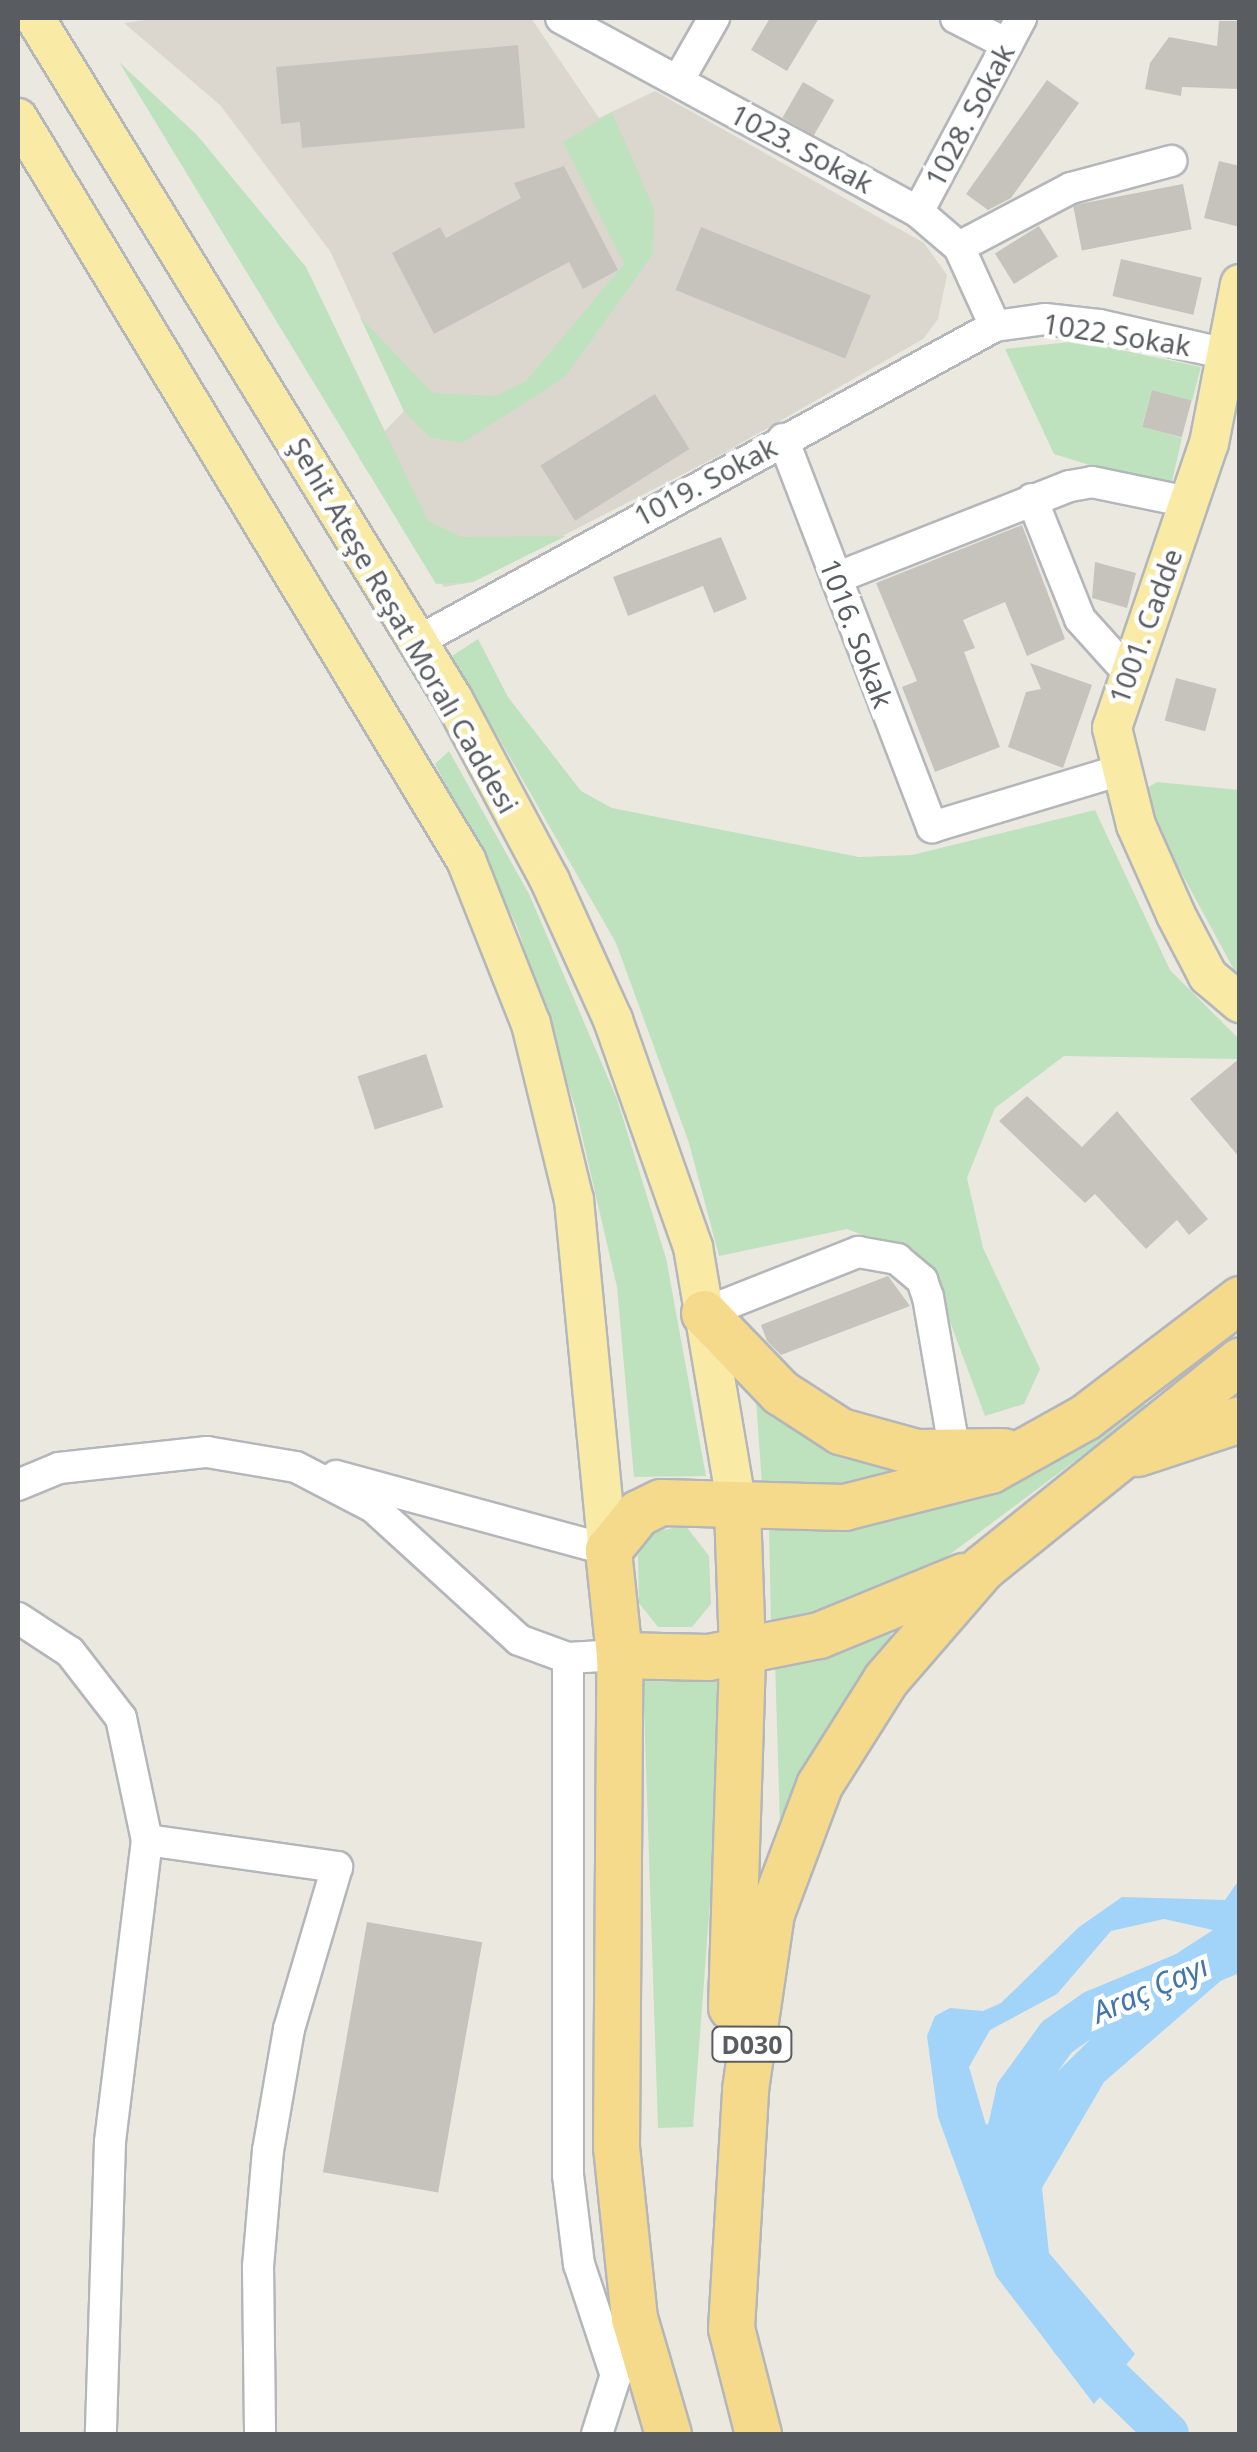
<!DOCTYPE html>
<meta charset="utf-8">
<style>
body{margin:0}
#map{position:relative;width:1257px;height:2452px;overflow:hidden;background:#ebe8e0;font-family:"Noto Sans",sans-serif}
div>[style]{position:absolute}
.education>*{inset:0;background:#dbd7ce}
.green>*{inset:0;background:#bee2bd}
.water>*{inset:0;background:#a2d4f9}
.river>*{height:42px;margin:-21px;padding:0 21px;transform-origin:21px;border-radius:21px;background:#a2d4f9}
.building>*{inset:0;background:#c6c3bd;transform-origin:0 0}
.roads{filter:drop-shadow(2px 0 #b3b6ba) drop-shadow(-2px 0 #b3b6ba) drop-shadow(0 2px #b3b6ba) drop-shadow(0 -2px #b3b6ba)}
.minor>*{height:30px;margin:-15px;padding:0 15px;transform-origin:15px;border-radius:15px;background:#fff}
.major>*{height:38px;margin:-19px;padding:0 19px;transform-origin:19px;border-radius:19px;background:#f9eba6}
.highway>*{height:45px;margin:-22.5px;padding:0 22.5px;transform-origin:22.5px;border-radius:22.5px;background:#f6da8c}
span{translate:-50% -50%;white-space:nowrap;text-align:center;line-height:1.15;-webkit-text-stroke:9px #fff;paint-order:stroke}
.shield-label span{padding:2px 8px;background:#fff;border:2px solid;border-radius:8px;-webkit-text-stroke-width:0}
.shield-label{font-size:25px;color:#595c60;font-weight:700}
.street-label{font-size:28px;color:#595c60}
.water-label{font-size:30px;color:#4275a9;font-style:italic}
.frame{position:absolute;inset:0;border:20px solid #595c60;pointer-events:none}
</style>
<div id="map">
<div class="education">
<div style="clip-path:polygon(160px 18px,531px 18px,599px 118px,655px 91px,924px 243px,947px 275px,938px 319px,923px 339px,724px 453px,473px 582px,444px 587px,359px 458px,404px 411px,330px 251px,220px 105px,124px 23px)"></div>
</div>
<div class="green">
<div style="clip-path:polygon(119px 62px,197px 135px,306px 267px,428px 521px,462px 537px,566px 536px,473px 582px,436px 584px)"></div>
<div style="clip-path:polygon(612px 112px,654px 209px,653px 254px,565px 377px,462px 443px,429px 437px,404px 411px,360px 317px,433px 393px,496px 396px,526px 381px,624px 264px,563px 142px)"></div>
<div style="clip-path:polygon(1079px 341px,1201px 367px,1192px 401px,1152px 390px,1142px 426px,1182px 438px,1170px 490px,1054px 454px,1005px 349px)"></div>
<div style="clip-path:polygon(478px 639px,508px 697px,581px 791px,612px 808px,859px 857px,912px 855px,1095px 810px,1170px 970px,1239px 1039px,1239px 1059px,1064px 1056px,995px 1108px,967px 1178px,983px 1248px,1040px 1369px,1024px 1404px,985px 1416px,933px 1276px,911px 1253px,847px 1229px,719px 1256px,689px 1143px,616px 943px,452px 656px)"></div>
<div style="clip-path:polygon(449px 751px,529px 894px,617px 1099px,666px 1258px,706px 1476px,634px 1477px,617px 1287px,576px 1110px,517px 926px,435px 764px)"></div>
<div style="clip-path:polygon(1157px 782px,1239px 790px,1239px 979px,1169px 850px,1145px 789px)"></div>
<div style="clip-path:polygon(755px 1386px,899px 1464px,901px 1476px,850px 1486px,762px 1485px)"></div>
<div style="clip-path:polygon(1138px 1395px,1147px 1407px,929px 1570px,842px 1609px,771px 1625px,769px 1526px)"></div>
<div style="clip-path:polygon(686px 1526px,709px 1556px,711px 1604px,692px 1627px,658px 1627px,639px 1603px,638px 1556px,651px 1532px)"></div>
<div style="clip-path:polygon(891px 1631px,892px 1644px,857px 1679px,780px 1825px,775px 1661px)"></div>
<div style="clip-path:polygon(643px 1677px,717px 1677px,715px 1836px,693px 2127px,658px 2128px)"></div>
</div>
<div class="water">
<div style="clip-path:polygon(evenodd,1239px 1880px,1239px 1965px,1104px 2082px,1042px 2188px,1049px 2253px,1135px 2354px,1094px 2404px,996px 2276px,938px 2117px,927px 2036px,935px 2016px,950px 2008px,983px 2011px,1001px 2003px,1079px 1927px,1122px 1897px,1225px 1900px,1239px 1880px,1164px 1919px,1213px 1930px,1179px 1952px,1036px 2093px,986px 2125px,969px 2067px,990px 2030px,1057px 1994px,1111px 1931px,1164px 1919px)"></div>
</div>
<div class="river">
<div style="left:999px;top:2172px;width:82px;rotate:-77.3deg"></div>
<div style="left:1017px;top:2092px;width:68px;rotate:-54deg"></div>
<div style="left:1057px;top:2037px;width:45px;rotate:-35.1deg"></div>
<div style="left:1094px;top:2011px;width:158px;rotate:-22.7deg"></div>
<div style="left:1071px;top:2340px;width:135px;rotate:44.1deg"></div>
</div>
<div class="building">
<div style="clip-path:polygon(770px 18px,819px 18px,787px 71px,751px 50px)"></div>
<div style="clip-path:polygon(1219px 21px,1240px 21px,1240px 89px,1182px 87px,1181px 96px,1145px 89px,1150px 63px,1169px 37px,1217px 46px)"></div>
<div style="clip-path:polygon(518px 45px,525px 128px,302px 148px,300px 122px,281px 124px,276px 67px)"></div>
<div style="clip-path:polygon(1047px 80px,1079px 103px,1011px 198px,988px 210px,966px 194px)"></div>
<div style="left:803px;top:82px;width:36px;height:41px;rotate:30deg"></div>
<div style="clip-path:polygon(1219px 161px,1240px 166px,1240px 227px,1204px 218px)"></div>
<div style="clip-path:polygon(564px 166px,618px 270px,583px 289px,569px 262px,434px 334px,392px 253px,440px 227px,446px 238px,521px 198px,514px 183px)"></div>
<div style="left:1183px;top:184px;width:46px;height:112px;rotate:79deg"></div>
<div style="left:1039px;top:226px;width:36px;height:52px;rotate:58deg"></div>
<div style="left:701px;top:227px;width:183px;height:68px;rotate:22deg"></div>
<div style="left:1121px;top:259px;width:83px;height:38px;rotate:13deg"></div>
<div style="left:1152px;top:390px;width:41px;height:38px;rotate:15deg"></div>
<div style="left:655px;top:394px;width:65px;height:135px;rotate:58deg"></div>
<div style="clip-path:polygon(1022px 525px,1065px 639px,1027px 656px,1005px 602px,963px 620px,975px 648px,964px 652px,1000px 747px,935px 772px,902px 687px,917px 681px,876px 583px)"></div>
<div style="clip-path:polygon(721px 537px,747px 599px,714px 613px,703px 586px,628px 616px,613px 577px)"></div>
<div style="clip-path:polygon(1095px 562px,1136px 573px,1127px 608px,1092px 598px)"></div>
<div style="clip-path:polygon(1030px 663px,1092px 685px,1063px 768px,1008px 747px,1026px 692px,1041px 689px)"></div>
<div style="left:1176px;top:678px;width:42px;height:44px;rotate:15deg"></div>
<div style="left:426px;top:1054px;width:56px;height:72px;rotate:72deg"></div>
<div style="clip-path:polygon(1240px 1058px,1240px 1158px,1190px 1099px)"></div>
<div style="clip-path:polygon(1027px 1096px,1082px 1147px,1117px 1111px,1208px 1219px,1189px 1235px,1177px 1220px,1146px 1249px,1095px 1194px,1085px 1203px,999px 1121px)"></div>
<div style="clip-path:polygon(888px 1276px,910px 1306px,781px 1355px,767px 1341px,761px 1325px)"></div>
<div style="left:367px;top:1922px;width:117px;height:254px;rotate:10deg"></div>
</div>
<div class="roads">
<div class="minor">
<div style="left:561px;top:18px;width:406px;rotate:28.5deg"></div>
<div style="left:918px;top:212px;width:54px;rotate:40.5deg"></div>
<div style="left:959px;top:247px;width:87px;rotate:65.5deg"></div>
<div style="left:956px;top:18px;width:57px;rotate:27deg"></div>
<div style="left:678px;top:81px;width:73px;rotate:-60.3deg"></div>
<div style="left:918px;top:212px;width:220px;rotate:-62deg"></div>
<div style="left:959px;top:247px;width:127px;rotate:-27.8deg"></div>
<div style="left:1071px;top:188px;width:104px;rotate:-15.1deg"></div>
<div style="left:783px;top:439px;width:416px;rotate:69deg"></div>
<div style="left:932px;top:827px;width:194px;rotate:-16.8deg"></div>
<div style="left:1032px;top:499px;width:129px;rotate:68.2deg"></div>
<div style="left:1080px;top:619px;width:69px;rotate:48deg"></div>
<div style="left:836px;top:578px;width:251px;rotate:-21.5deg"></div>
<div style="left:1070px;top:486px;width:22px;rotate:-10deg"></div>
<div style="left:1092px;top:482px;width:99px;rotate:11.7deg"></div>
<div style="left:418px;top:641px;width:657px;rotate:-28.63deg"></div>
<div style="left:995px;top:326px;width:50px;rotate:-8deg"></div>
<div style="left:1045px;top:319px;width:54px;rotate:6.3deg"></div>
<div style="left:1099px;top:325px;width:145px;rotate:12.8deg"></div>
<div style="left:704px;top:1313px;width:166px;rotate:-21.6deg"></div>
<div style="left:858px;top:1252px;width:40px;rotate:10deg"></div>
<div style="left:897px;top:1259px;width:33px;rotate:40deg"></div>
<div style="left:922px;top:1280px;width:18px;rotate:71deg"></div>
<div style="left:928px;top:1297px;width:159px;rotate:80.2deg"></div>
<div style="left:336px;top:1476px;width:282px;rotate:15.2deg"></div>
<div style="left:18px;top:1485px;width:44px;rotate:-22.5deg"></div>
<div style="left:59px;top:1468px;width:149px;rotate:-6.2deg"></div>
<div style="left:207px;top:1452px;width:90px;rotate:9.6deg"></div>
<div style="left:296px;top:1467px;width:87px;rotate:27.5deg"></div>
<div style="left:373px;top:1507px;width:197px;rotate:42.3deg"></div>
<div style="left:519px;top:1640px;width:52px;rotate:20.2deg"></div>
<div style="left:568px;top:1658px;width:51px;rotate:-3.4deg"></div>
<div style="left:18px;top:1618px;width:62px;rotate:33.2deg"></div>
<div style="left:70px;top:1652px;width:83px;rotate:52.3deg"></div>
<div style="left:121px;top:1718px;width:125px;rotate:78deg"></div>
<div style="left:147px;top:1840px;width:304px;rotate:97deg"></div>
<div style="left:110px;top:2142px;width:292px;rotate:91.8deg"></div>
<div style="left:568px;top:1658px;width:517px;rotate:90deg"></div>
<div style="left:568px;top:2175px;width:90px;rotate:83deg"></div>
<div style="left:579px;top:2264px;width:118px;rotate:71.7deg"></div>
<div style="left:147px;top:1840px;width:192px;rotate:8.1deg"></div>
<div style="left:337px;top:1867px;width:169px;rotate:106.5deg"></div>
<div style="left:289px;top:2029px;width:123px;rotate:99.8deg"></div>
<div style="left:268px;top:2150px;width:116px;rotate:94.9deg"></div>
<div style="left:258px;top:2266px;width:168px;rotate:89.3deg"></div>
<div style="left:597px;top:2434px;width:79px;rotate:-72.3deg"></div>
</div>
<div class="major">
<div style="left:35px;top:18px;width:799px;rotate:58.46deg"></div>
<div style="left:453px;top:699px;width:206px;rotate:61.9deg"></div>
<div style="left:550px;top:881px;width:153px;rotate:65.6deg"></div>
<div style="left:613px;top:1020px;width:241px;rotate:70.6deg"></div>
<div style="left:693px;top:1247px;width:264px;rotate:80.4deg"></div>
<div style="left:18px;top:118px;width:867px;rotate:58.88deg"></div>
<div style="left:466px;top:860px;width:176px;rotate:68.4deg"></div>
<div style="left:531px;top:1024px;width:181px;rotate:76.3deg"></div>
<div style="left:574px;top:1200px;width:352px;rotate:84.5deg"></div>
<div style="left:1240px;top:284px;width:162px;rotate:101deg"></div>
<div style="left:1209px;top:443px;width:301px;rotate:108.8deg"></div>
<div style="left:1112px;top:728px;width:100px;rotate:76.1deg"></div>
<div style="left:1136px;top:825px;width:98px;rotate:66deg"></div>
<div style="left:1176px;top:915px;width:69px;rotate:62.3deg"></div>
<div style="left:1208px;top:976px;width:42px;rotate:40.2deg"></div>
</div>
<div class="highway">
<div style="left:704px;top:1313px;width:110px;rotate:46.1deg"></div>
<div style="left:780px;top:1392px;width:72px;rotate:33deg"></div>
<div style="left:840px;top:1431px;width:79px;rotate:15.4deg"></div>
<div style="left:916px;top:1452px;width:87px;rotate:-0.7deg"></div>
<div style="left:1137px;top:1453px;width:108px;rotate:-18.3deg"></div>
<div style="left:619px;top:1655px;width:89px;rotate:1.3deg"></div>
<div style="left:708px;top:1657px;width:113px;rotate:-11.2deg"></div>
<div style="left:819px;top:1635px;width:156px;rotate:-22.3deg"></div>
<div style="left:731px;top:2007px;width:356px;rotate:-88.2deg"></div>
<div style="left:742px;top:1651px;width:144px;rotate:-92deg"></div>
<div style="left:668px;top:2434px;width:121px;rotate:-106.3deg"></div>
<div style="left:634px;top:2318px;width:173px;rotate:-96deg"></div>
<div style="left:616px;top:2146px;width:491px;rotate:-89.6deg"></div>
<div style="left:619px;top:1655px;width:106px;rotate:-96deg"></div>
<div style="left:608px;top:1550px;width:48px;rotate:-51deg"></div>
<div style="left:638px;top:1513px;width:25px;rotate:-26deg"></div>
<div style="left:661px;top:1502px;width:183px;rotate:1.6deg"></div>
<div style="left:844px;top:1507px;width:151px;rotate:-14.2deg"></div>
<div style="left:990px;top:1470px;width:109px;rotate:-29.2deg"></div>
<div style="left:1085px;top:1417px;width:195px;rotate:-37.3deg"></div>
<div style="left:758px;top:2434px;width:109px;rotate:-104.3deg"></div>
<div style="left:731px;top:2328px;width:239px;rotate:-86.6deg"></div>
<div style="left:745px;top:2089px;width:178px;rotate:-81.6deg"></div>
<div style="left:771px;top:1913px;width:137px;rotate:-69.4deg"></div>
<div style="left:819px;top:1785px;width:125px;rotate:-57.7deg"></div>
<div style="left:886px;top:1679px;width:148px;rotate:-49.1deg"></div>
<div style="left:983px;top:1567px;width:330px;rotate:-38.8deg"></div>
</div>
</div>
<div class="shield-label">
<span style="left:752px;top:2044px">D030</span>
</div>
<div class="street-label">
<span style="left:969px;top:115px;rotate:-62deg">1028. Sokak</span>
<span style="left:802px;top:148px;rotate:28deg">1023. Sokak</span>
<span style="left:1117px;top:334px;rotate:9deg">1022 Sokak</span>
<span style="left:705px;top:481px;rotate:-28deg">1019. Sokak</span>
<span style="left:404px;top:625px;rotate:60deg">Şehit Ateşe Reşat Moralı Caddesi</span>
<span style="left:1145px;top:626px;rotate:-70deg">1001. Cadde</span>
<span style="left:857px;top:633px;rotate:69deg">1016. Sokak</span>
</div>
<div class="water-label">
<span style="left:1150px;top:1989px;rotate:-24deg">Araç Çayı</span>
</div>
<div class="frame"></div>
</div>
